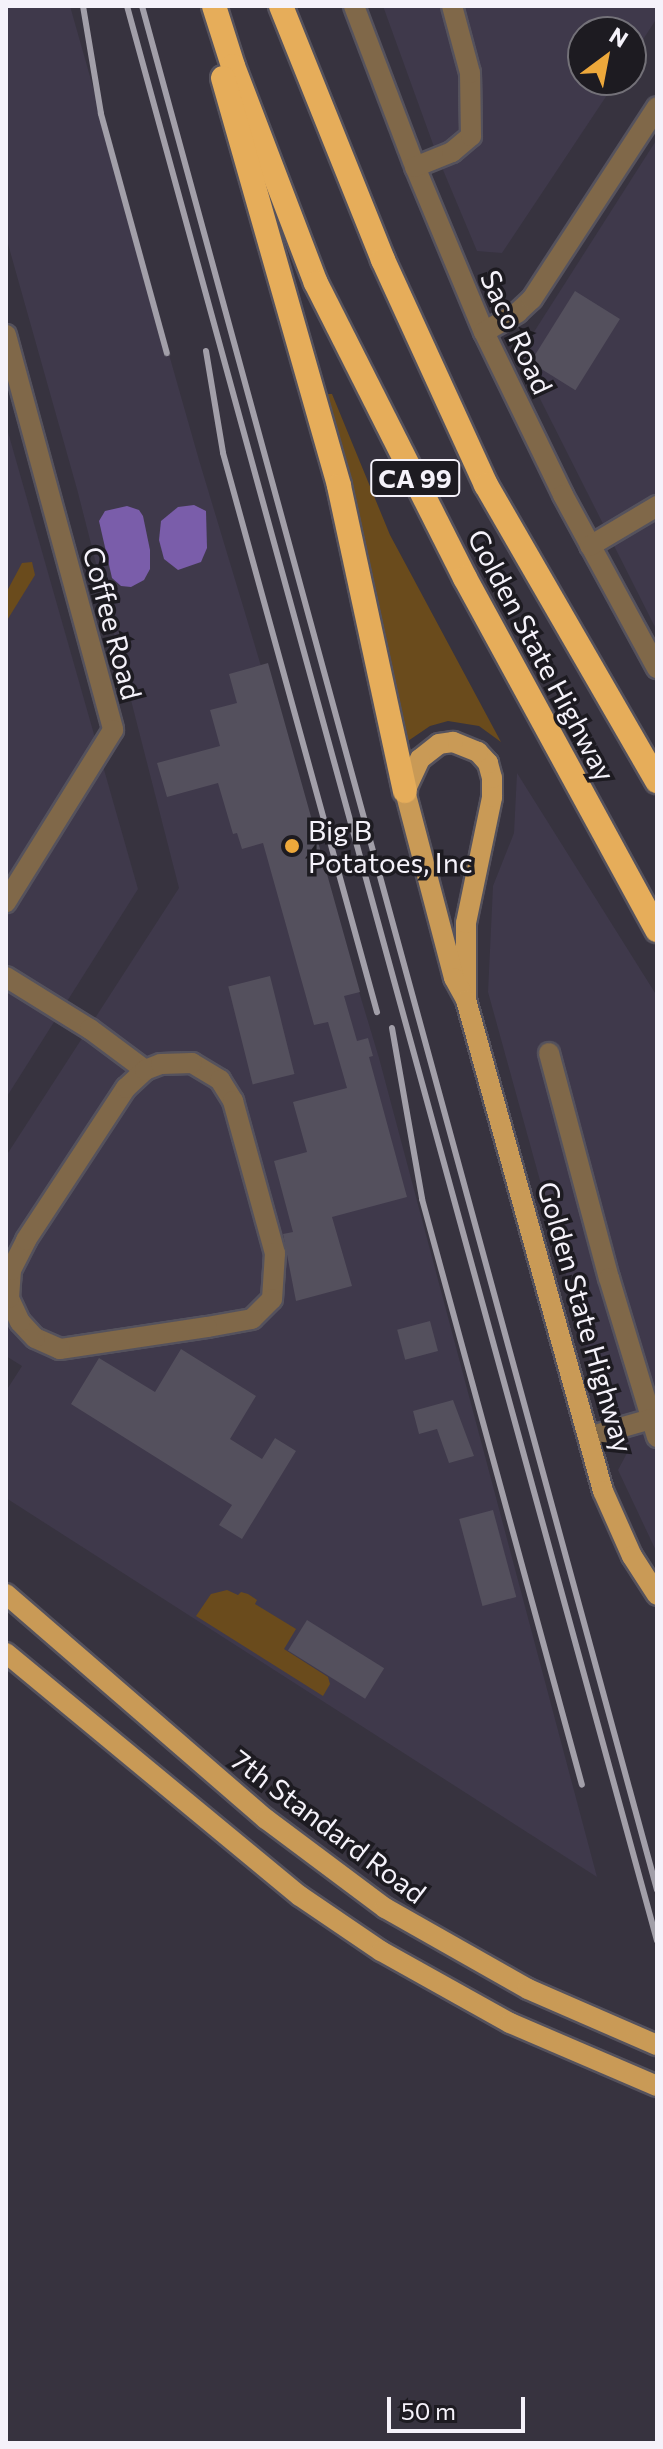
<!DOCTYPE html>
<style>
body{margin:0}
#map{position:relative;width:663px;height:2449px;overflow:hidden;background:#37333f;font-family:Commissioner,sans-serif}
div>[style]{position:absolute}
.built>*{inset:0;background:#3f394b}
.green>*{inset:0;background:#6a4b1c}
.water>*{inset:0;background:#7a5daa}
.building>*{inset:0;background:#54505d;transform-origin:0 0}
.roads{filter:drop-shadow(2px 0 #55525d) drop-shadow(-2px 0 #55525d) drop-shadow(0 2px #55525d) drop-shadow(0 -2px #55525d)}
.minor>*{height:20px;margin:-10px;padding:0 10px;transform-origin:10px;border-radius:10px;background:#806849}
.major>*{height:20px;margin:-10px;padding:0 10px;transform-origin:10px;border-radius:10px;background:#c99a56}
.highway>*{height:24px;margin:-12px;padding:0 12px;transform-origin:12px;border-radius:12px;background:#e6ad5a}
.rail>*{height:6px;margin:-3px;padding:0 3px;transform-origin:3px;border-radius:3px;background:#a29fa9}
.dots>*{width:22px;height:22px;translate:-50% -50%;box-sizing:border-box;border:4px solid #1d1b21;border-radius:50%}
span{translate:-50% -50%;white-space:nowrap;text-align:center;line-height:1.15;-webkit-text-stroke:7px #1d1b21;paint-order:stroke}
.shield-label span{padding:2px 6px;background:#1d1b21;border:2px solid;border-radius:6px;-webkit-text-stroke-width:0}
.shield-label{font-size:26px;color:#f5f2fa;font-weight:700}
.street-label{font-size:28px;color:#f5f2fa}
.poi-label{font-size:28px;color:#f5f2fa}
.left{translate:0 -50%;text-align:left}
.frame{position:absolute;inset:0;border:8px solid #f5f2fa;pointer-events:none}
.north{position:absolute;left:567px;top:16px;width:80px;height:80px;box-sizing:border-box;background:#1d1b21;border:2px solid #737178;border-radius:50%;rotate:32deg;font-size:22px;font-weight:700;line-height:32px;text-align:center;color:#f5f2fa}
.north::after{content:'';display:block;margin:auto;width:28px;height:36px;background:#eda83b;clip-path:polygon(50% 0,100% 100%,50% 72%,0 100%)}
.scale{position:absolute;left:387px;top:2397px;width:138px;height:36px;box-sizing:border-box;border:4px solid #f5f2fa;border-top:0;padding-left:10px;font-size:24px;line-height:28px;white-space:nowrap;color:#f5f2fa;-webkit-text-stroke:6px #1d1b21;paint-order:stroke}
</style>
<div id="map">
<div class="built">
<div style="clip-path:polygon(6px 6px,70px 6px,199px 460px,379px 1058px,597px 1877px,6px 1498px,6px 1391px,22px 1366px,6px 1356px,6px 1156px,179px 888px,77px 489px,6px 237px)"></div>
<div style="clip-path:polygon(383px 6px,657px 6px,657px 18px,631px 58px,631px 32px,583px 32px,583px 80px,617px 80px,502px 253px,477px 251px,438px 158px)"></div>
<div style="clip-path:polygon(657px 139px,657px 631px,523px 365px,525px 346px)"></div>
<div style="clip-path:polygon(6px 425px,138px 889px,6px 1098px)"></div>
<div style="clip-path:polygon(517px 773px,657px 996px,657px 1553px,618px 1470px,627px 1453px,609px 1401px,598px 1391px,488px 992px,493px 886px,514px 833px)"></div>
</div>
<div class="green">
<div style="clip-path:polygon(325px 394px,332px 394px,390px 535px,501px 742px,479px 726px,448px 721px,430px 726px,405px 743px,357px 508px)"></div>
<div style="clip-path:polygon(32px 562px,35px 575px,6px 622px,6px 593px,22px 563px)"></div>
<div style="clip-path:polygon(227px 1590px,238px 1595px,241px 1592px,248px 1594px,257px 1600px,255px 1604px,296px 1629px,284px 1649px,328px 1677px,330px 1684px,323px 1696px,196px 1616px,211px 1594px)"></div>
</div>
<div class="water">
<div style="clip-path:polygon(194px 505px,206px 511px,207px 548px,201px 562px,178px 570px,164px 559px,159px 540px,161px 521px,178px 507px)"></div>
<div style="clip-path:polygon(127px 506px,139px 510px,143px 516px,150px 550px,150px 569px,144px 580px,131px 587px,121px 586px,112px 578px,99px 521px,105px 511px)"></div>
</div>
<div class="building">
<div style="left:575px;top:291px;width:53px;height:84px;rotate:32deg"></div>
<div style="clip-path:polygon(268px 663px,360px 992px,344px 996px,357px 1041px,368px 1038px,373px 1056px,369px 1057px,407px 1197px,332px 1217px,352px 1286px,296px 1301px,283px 1234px,293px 1232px,274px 1161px,307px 1152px,293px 1102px,347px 1088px,328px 1022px,314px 1025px,263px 843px,242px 849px,237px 833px,233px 834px,218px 783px,167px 797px,157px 763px,220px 746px,210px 710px,237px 703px,229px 674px)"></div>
<div style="left:270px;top:976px;width:101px;height:43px;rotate:76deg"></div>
<div style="left:430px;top:1321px;width:31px;height:34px;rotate:75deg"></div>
<div style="clip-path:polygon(181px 1349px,256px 1396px,230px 1439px,262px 1459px,275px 1438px,296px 1451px,242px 1539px,219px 1525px,232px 1505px,71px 1404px,99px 1358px,155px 1392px)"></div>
<div style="clip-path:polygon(453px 1400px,474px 1456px,449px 1463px,437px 1429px,419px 1434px,413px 1411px)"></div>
<div style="left:493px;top:1510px;width:90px;height:35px;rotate:75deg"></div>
<div style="left:307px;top:1620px;width:91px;height:36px;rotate:32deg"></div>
</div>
<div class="roads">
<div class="minor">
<div style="left:354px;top:6px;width:174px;rotate:69.2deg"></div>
<div style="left:416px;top:169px;width:177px;rotate:67.4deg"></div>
<div style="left:484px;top:332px;width:181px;rotate:64.1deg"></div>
<div style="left:563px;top:495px;width:197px;rotate:61.5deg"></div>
<div style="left:415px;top:167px;width:40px;rotate:-22deg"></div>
<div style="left:452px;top:152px;width:25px;rotate:-40deg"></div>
<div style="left:471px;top:136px;width:63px;rotate:-90.9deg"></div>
<div style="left:470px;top:73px;width:69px;rotate:-105deg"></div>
<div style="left:484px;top:332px;width:39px;rotate:-30deg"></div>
<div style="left:518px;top:312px;width:19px;rotate:-43deg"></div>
<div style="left:532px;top:299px;width:229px;rotate:-56.9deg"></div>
<div style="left:6px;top:335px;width:409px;rotate:74.8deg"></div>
<div style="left:113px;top:730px;width:203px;rotate:121.9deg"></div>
<div style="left:590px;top:546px;width:78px;rotate:-30.8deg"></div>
<div style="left:6px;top:977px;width:99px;rotate:31.8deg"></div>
<div style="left:90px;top:1029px;width:69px;rotate:36.7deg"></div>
<div style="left:549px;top:1053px;width:233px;rotate:75.1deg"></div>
<div style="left:609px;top:1278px;width:166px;rotate:73.2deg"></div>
<div style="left:192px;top:1063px;width:33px;rotate:31deg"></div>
<div style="left:220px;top:1080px;width:25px;rotate:58deg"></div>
<div style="left:233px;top:1101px;width:158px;rotate:74.6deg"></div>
<div style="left:275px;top:1253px;width:46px;rotate:93.7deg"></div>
<div style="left:272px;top:1299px;width:28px;rotate:135deg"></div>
<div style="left:252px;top:1319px;width:46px;rotate:169.9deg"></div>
<div style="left:207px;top:1327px;width:149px;rotate:171.5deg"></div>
<div style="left:60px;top:1349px;width:27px;rotate:-156deg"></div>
<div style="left:35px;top:1338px;width:22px;rotate:-133deg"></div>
<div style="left:20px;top:1322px;width:26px;rotate:-115deg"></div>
<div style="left:9px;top:1298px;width:28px;rotate:-86deg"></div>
<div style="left:11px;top:1270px;width:34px;rotate:-63deg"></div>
<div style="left:26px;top:1240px;width:182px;rotate:-56.7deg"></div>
<div style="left:126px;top:1088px;width:26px;rotate:-43deg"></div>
<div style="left:145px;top:1070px;width:17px;rotate:-21deg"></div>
<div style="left:161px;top:1064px;width:31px;rotate:-2deg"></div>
<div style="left:588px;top:1437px;width:66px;rotate:-15.9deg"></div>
</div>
<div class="major">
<div style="left:466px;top:1000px;width:77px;rotate:-90deg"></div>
<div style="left:466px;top:923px;width:129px;rotate:-78.3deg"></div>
<div style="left:492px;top:797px;width:19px;rotate:-90deg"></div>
<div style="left:492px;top:778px;width:16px;rotate:-105deg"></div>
<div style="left:488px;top:763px;width:15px;rotate:-132deg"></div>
<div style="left:478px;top:752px;width:27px;rotate:-158deg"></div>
<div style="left:453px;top:742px;width:14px;rotate:172deg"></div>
<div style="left:439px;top:744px;width:24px;rotate:142deg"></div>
<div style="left:420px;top:759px;width:35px;rotate:115deg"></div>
<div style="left:405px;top:791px;width:193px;rotate:75.3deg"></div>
<div style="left:454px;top:978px;width:25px;rotate:61deg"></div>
<div style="left:466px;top:1000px;width:510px;rotate:74.41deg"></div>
<div style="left:603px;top:1491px;width:71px;rotate:66deg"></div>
<div style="left:632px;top:1556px;width:46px;rotate:57.3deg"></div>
<div style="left:6px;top:1594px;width:344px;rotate:40.9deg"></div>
<div style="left:266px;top:1819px;width:149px;rotate:36.8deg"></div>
<div style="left:385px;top:1908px;width:164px;rotate:29.5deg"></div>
<div style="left:528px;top:1989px;width:141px;rotate:23.5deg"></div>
<div style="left:6px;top:1653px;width:381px;rotate:39.6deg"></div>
<div style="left:300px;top:1896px;width:98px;rotate:34.2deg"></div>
<div style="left:381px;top:1951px;width:148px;rotate:29.2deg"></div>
<div style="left:510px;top:2023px;width:160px;rotate:23.2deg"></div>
</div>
<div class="highway">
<div style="left:214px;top:6px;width:63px;rotate:72.4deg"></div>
<div style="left:233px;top:66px;width:232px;rotate:69.1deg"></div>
<div style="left:316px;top:283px;width:330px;rotate:63.2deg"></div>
<div style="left:465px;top:578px;width:401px;rotate:61.4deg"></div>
<div style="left:281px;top:6px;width:274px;rotate:68.1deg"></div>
<div style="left:383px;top:260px;width:247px;rotate:65.4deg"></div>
<div style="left:486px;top:485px;width:342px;rotate:60deg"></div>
<div style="left:223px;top:78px;width:424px;rotate:74.1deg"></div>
<div style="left:339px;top:486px;width:312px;rotate:77.8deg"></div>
</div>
</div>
<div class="rail">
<div style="left:83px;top:6px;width:109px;rotate:80.5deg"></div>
<div style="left:101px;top:114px;width:248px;rotate:74.6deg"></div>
<div style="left:127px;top:6px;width:2006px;rotate:74.68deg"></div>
<div style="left:142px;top:6px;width:1953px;rotate:74.71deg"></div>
<div style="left:206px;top:351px;width:103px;rotate:80.5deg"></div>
<div style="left:223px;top:453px;width:580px;rotate:74.6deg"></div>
<div style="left:392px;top:1028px;width:174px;rotate:80deg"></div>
<div style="left:422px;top:1199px;width:607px;rotate:74.73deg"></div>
</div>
<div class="dots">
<div style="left:292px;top:846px;background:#eda83b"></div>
</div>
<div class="shield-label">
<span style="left:415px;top:478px">CA 99</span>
</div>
<div class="street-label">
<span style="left:517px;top:332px;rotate:65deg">Saco Road</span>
<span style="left:113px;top:623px;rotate:75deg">Coffee Road</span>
<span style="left:542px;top:655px;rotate:62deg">Golden State Highway</span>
<span style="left:586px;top:1317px;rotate:74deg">Golden State Highway</span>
<span style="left:329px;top:1826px;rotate:37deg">7th Standard Road</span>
</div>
<div class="poi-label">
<span class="left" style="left:308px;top:846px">Big B<br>Potatoes, Inc</span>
</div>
<div class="frame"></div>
<div class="north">N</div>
<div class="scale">50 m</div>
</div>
